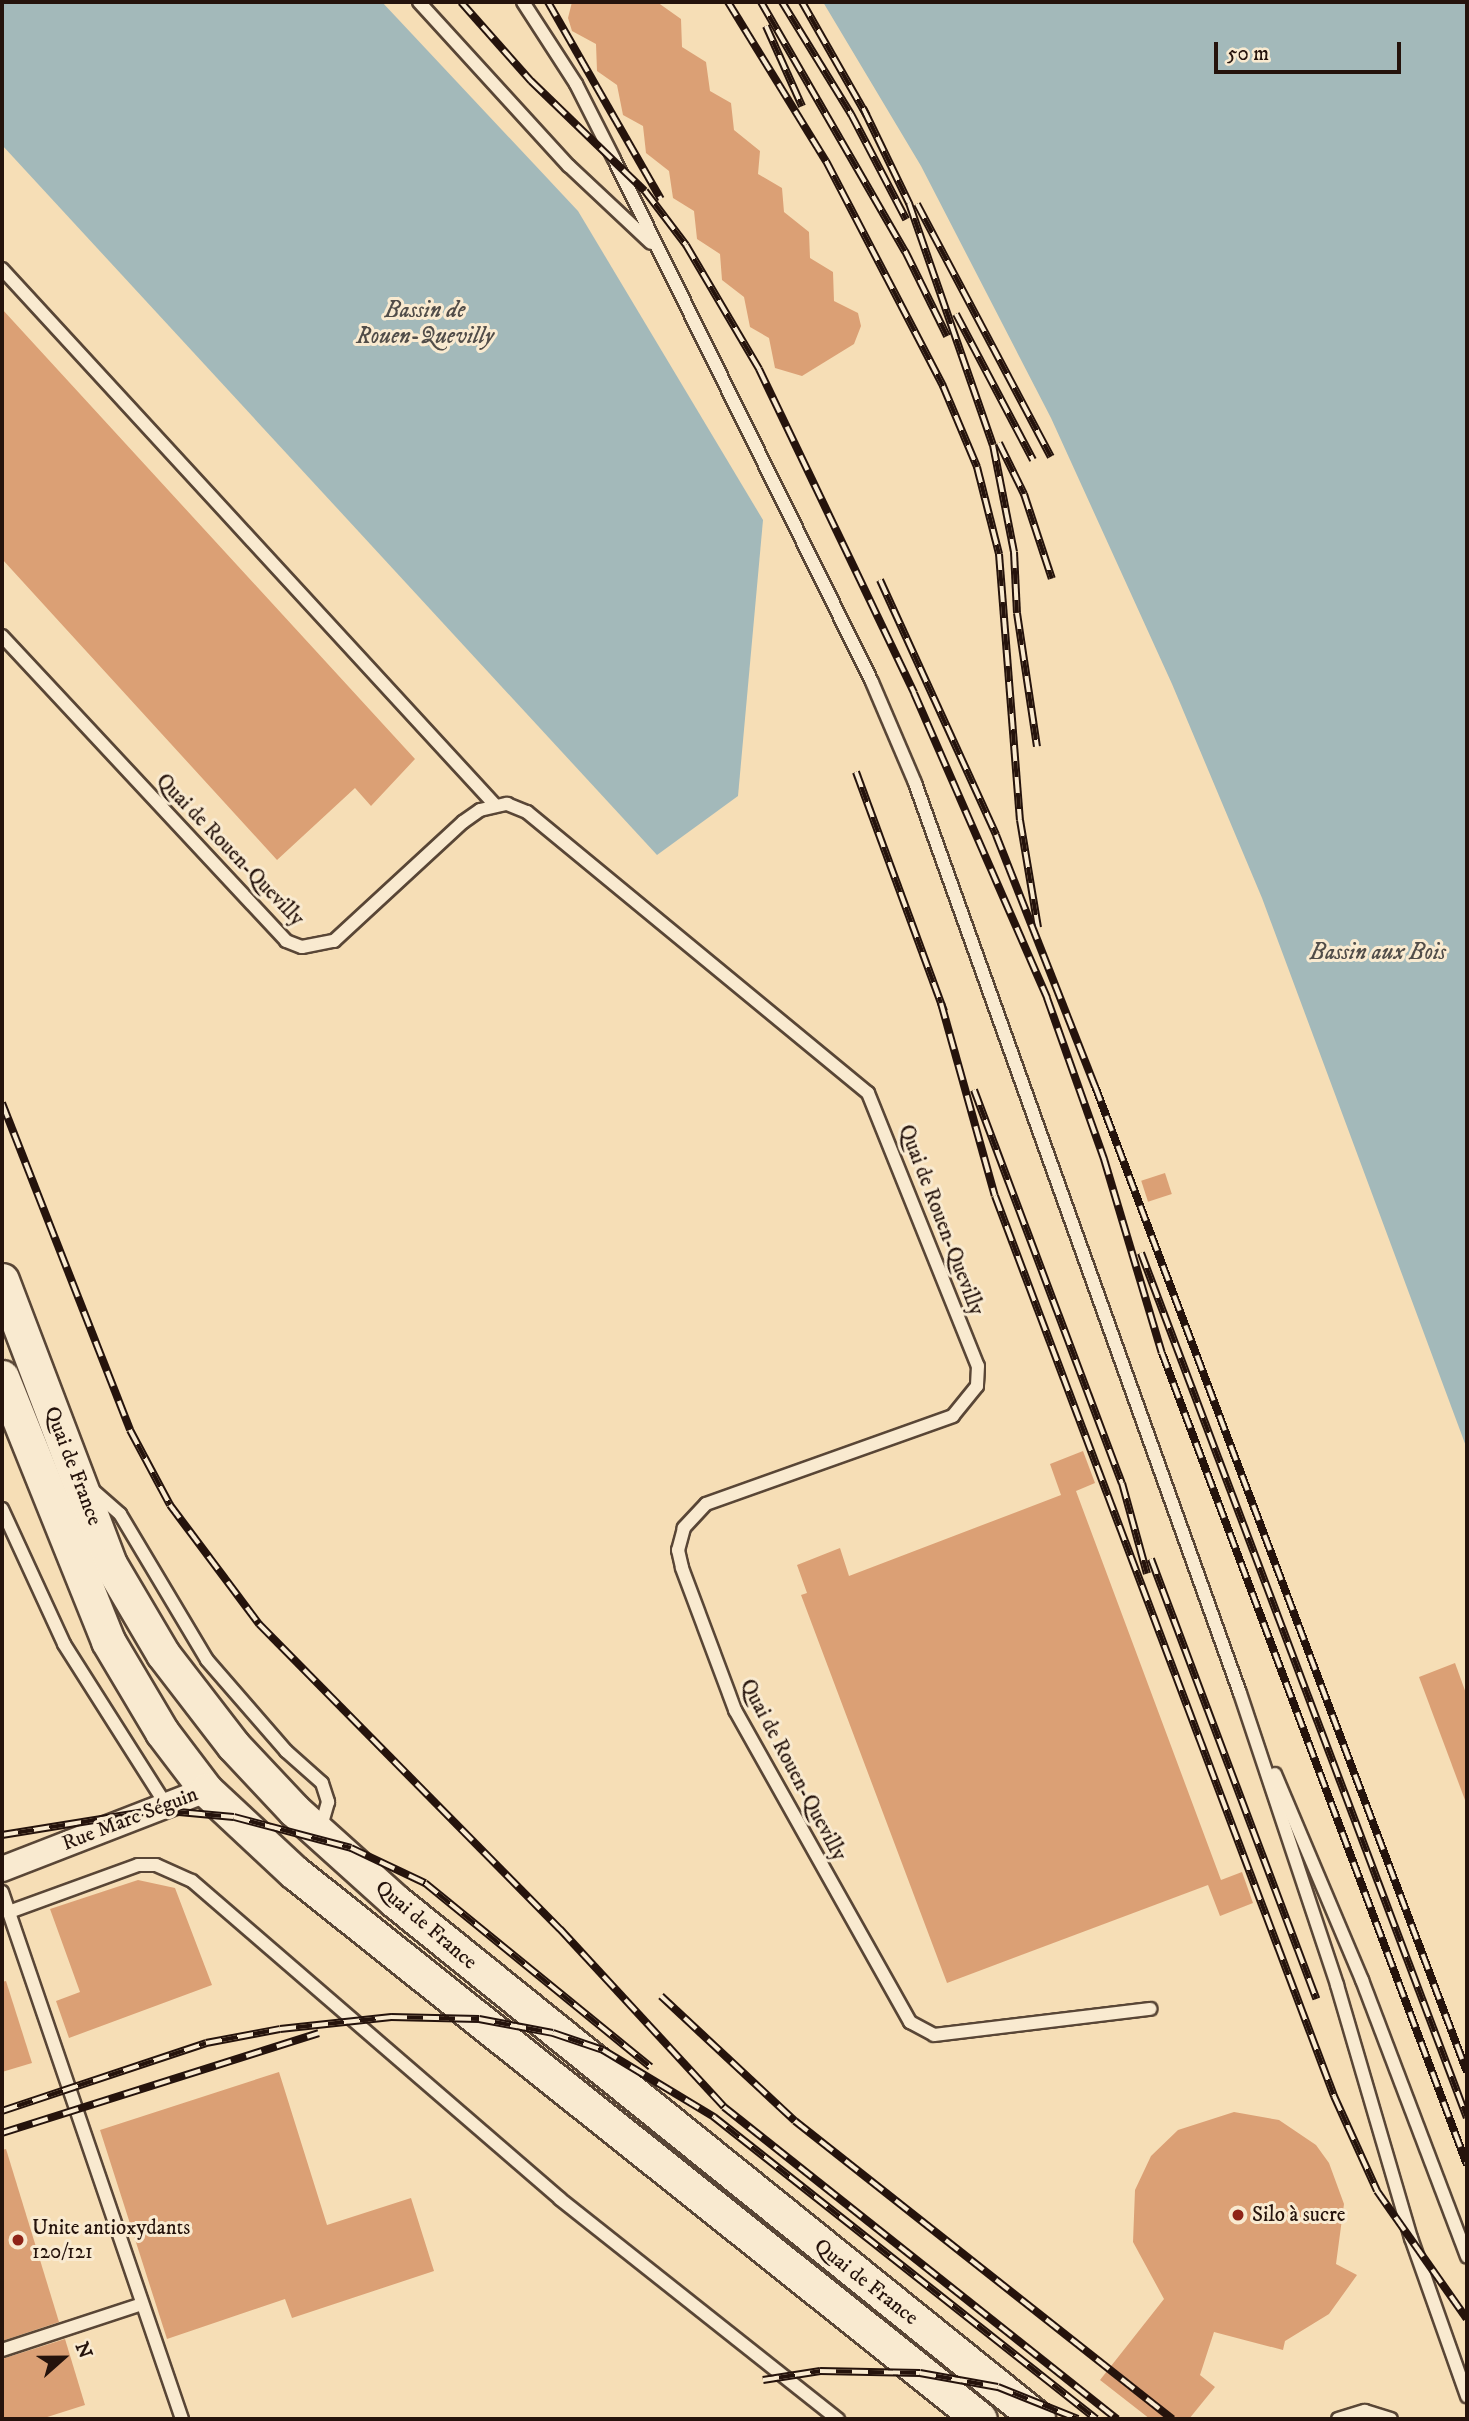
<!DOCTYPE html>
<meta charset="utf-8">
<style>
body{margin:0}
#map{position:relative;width:1469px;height:2421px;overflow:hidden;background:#f6deb6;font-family:"IM FELL DW Pica",serif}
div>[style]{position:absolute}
.water>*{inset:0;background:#a3b9ba}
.building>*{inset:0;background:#dba075;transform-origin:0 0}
.roads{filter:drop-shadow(2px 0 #594636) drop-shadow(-2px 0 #594636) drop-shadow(0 2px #594636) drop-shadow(0 -2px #594636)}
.service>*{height:12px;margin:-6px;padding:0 6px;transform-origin:6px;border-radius:6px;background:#f9ead0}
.minor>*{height:24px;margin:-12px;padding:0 12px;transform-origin:12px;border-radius:12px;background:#f9ead0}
.secondary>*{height:33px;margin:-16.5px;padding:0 16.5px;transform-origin:16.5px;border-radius:16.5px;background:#f9ead0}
.rail>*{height:8px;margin-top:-4px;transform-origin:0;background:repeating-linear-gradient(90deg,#f9ead0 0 16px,#25130c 0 32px);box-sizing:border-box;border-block:2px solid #25130c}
.dots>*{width:19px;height:19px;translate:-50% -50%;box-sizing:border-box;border:4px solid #f9ead0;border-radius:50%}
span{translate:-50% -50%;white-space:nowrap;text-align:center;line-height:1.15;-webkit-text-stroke:6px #f9ead0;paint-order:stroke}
.street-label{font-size:21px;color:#25130c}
.poi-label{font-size:21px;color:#25130c}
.left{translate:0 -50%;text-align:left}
.water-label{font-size:23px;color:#514d49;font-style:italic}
.frame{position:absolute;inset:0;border:4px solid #25130c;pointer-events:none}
.north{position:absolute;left:28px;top:2323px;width:70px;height:70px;-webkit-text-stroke:5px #f9ead0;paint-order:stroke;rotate:69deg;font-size:19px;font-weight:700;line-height:28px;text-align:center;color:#25130c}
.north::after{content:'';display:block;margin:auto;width:24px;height:32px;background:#25130c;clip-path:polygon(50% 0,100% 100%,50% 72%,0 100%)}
.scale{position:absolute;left:1214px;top:42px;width:187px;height:32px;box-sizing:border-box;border:4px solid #25130c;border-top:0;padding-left:9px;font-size:21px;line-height:24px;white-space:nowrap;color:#25130c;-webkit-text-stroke:5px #f9ead0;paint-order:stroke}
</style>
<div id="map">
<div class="water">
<div style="clip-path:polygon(2px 2px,382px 2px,578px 211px,763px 520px,738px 796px,657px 855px,2px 145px)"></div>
<div style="clip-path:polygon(823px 2px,1467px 2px,1467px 1449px,1262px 898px,1172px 684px,1051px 418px,921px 166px)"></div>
</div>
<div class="building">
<div style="clip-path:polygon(572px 2px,657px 2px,681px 19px,682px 47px,706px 62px,710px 91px,731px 103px,734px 130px,760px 151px,758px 174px,782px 188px,784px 212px,809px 232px,810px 258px,833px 272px,834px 301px,858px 313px,861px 326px,854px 344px,802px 376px,775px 368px,769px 338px,750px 327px,744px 297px,722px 280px,720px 254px,697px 239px,694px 211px,673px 198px,669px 171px,646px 153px,643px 126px,623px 115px,617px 85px,597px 71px,596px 44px,572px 31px,568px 18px)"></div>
<div style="clip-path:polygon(2px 309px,415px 759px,371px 806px,355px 788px,277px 860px,2px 559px)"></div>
<div style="left:1165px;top:1173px;width:22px;height:25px;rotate:72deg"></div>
<div style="clip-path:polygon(1083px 1451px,1095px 1483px,1076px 1491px,1221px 1880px,1242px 1872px,1253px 1903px,1220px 1916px,1208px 1885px,947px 1983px,801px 1595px,807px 1593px,797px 1565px,840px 1548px,849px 1576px,1061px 1495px,1050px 1464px)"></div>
<div style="clip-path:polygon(1455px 1663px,1467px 1696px,1465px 1800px,1419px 1677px)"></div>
<div style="clip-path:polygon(138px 1880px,175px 1888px,212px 1985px,69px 2038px,56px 2001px,80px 1992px,50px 1909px)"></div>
<div style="clip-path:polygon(6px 1981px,32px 2063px,2px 2072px,2px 1982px)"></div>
<div style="clip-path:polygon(279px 2072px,327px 2225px,411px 2198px,434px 2271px,292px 2318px,285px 2299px,167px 2339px,100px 2130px)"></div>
<div style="clip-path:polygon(1234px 2112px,1279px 2120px,1316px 2145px,1329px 2163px,1344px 2204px,1336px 2264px,1357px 2275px,1329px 2314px,1285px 2341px,1283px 2350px,1214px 2332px,1200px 2375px,1215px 2387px,1189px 2419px,1150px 2419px,1100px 2380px,1164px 2299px,1133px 2242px,1135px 2190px,1151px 2156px,1178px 2130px)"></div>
<div style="clip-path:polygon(6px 2149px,59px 2322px,2px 2341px,2px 2150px)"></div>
<div style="clip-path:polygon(65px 2339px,85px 2405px,41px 2419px,2px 2419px,2px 2359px)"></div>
</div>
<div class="roads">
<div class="service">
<div style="left:419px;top:2px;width:222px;rotate:47.6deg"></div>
<div style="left:569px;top:166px;width:112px;rotate:43.2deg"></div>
<div style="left:523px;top:2px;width:98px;rotate:57.1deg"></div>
<div style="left:576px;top:84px;width:84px;rotate:63.1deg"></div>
<div style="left:614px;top:159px;width:583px;rotate:63.74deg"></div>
<div style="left:872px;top:682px;width:110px;rotate:66.9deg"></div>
<div style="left:915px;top:783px;width:966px;rotate:70.35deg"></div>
<div style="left:1240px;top:1693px;width:308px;rotate:71.6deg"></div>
<div style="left:1337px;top:1985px;width:264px;rotate:73.7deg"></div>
<div style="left:1411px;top:2238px;width:168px;rotate:70.5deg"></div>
<div style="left:2px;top:269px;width:728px;rotate:47.39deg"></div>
<div style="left:2px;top:636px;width:417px;rotate:47deg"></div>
<div style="left:286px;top:941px;width:17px;rotate:21deg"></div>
<div style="left:302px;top:947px;width:33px;rotate:-11deg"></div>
<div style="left:334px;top:941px;width:176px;rotate:-42.7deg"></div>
<div style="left:463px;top:822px;width:21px;rotate:-35deg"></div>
<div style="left:480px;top:810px;width:28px;rotate:-13deg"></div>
<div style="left:507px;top:804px;width:22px;rotate:22deg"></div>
<div style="left:527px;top:812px;width:442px;rotate:39.5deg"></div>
<div style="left:868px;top:1093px;width:294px;rotate:68.1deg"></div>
<div style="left:978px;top:1366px;width:20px;rotate:93deg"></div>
<div style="left:977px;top:1386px;width:38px;rotate:129deg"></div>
<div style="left:953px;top:1416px;width:262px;rotate:160.4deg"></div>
<div style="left:706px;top:1504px;width:33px;rotate:133deg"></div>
<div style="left:684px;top:1528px;width:23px;rotate:105deg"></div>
<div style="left:678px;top:1550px;width:18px;rotate:77deg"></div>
<div style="left:682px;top:1568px;width:152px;rotate:69.5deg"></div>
<div style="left:735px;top:1710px;width:358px;rotate:60.7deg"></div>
<div style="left:910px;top:2022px;width:27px;rotate:28deg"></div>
<div style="left:934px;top:2035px;width:218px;rotate:-6.9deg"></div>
<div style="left:87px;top:1485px;width:44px;rotate:41.3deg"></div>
<div style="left:120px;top:1514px;width:170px;rotate:59.2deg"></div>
<div style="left:207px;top:1660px;width:121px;rotate:49deg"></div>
<div style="left:286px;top:1751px;width:48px;rotate:41.6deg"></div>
<div style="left:322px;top:1783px;width:20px;rotate:72deg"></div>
<div style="left:328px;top:1802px;width:29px;rotate:106deg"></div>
<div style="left:2px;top:1509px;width:149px;rotate:65.3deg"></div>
<div style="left:64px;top:1644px;width:192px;rotate:57.6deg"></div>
<div style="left:1275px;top:1774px;width:224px;rotate:67.1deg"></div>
<div style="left:1362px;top:1980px;width:296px;rotate:69.2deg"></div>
<div style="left:2px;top:1892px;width:557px;rotate:71.14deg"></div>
<div style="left:9px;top:1912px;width:137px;rotate:-20deg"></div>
<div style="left:138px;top:1865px;width:18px"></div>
<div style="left:156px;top:1865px;width:39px;rotate:24deg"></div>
<div style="left:192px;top:1881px;width:486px;rotate:40.8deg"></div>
<div style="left:560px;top:2199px;width:355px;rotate:38.4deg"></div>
<div style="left:2px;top:2350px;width:147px;rotate:-18.2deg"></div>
<div style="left:1338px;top:2419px;width:28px;rotate:-17deg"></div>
<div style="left:1365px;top:2411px;width:27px;rotate:17deg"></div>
</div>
<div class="minor">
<div style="left:2px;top:1869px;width:219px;rotate:-21.2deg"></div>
</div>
<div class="secondary">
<div style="left:2px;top:1280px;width:304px;rotate:69.2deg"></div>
<div style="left:110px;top:1564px;width:104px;rotate:59.5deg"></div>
<div style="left:163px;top:1654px;width:115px;rotate:52.4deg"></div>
<div style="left:233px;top:1745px;width:89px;rotate:46.8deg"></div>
<div style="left:294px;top:1810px;width:136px;rotate:42deg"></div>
<div style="left:395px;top:1901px;width:826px;rotate:38.85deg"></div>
<div style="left:2px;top:1377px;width:284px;rotate:68.1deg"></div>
<div style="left:108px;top:1641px;width:106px;rotate:59.3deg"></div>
<div style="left:162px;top:1732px;width:73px;rotate:52.8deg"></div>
<div style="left:206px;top:1790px;width:120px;rotate:43deg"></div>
<div style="left:294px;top:1872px;width:877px;rotate:38.57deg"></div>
</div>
</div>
<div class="rail">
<div style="left:461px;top:2px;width:106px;rotate:48.5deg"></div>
<div style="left:531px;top:81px;width:158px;rotate:44deg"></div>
<div style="left:645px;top:191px;width:68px;rotate:52.8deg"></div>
<div style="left:686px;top:245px;width:144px;rotate:59.5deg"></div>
<div style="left:759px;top:369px;width:359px;rotate:64.4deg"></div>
<div style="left:914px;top:693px;width:333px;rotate:66.4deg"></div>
<div style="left:1047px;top:998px;width:171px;rotate:70.5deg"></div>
<div style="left:1104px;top:1159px;width:202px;rotate:73.4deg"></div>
<div style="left:1162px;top:1353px;width:867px;rotate:69.41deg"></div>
<div style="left:548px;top:2px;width:227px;rotate:60.2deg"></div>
<div style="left:728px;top:2px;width:187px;rotate:58.4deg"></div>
<div style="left:826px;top:161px;width:254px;rotate:62.5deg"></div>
<div style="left:943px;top:386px;width:88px;rotate:67.2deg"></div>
<div style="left:977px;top:467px;width:90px;rotate:75.8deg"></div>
<div style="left:999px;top:554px;width:267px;rotate:85.5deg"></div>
<div style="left:1020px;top:820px;width:109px;rotate:80.5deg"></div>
<div style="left:761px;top:2px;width:288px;rotate:60deg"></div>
<div style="left:905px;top:251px;width:95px;rotate:63.7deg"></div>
<div style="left:782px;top:2px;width:132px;rotate:58.4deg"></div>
<div style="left:851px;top:114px;width:119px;rotate:62.4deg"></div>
<div style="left:802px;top:2px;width:131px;rotate:60.3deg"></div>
<div style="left:766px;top:26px;width:88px;rotate:65.8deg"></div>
<div style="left:863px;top:108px;width:106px;rotate:64.2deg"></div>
<div style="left:909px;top:203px;width:256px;rotate:70.9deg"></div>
<div style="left:993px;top:445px;width:109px;rotate:78.9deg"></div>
<div style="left:1014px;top:552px;width:61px;rotate:87.2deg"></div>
<div style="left:1017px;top:613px;width:135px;rotate:81.5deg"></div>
<div style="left:917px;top:204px;width:286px;rotate:62.1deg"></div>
<div style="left:956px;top:314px;width:165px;rotate:62.2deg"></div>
<div style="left:999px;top:443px;width:57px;rotate:63.9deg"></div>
<div style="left:1024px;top:494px;width:89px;rotate:71.8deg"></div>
<div style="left:880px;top:580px;width:280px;rotate:65.5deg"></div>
<div style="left:996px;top:835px;width:270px;rotate:68.5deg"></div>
<div style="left:1095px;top:1086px;width:1054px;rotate:69.33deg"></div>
<div style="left:856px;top:772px;width:255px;rotate:69.8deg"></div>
<div style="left:941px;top:1003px;width:200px;rotate:74.4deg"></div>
<div style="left:995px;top:1196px;width:962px;rotate:69.36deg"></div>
<div style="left:1334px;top:2096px;width:104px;rotate:65.6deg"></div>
<div style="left:1377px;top:2191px;width:156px;rotate:54.9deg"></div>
<div style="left:974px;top:1090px;width:420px;rotate:69.4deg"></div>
<div style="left:1122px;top:1483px;width:94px;rotate:74.6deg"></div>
<div style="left:2px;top:1103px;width:351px;rotate:68.6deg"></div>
<div style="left:130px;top:1430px;width:85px;rotate:61.9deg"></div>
<div style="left:170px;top:1505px;width:149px;rotate:53.2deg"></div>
<div style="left:259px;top:1624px;width:429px;rotate:45.4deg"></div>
<div style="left:560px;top:1929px;width:242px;rotate:47.3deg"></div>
<div style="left:724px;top:2107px;width:502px;rotate:38.45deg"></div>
<div style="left:1141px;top:1253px;width:924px;rotate:69.35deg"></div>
<div style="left:1151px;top:1559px;width:470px;rotate:69.4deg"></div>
<div style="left:2px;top:1835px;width:157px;rotate:-9.2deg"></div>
<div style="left:157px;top:1810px;width:77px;rotate:5.2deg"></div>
<div style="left:234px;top:1817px;width:121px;rotate:14.8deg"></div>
<div style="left:351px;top:1848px;width:82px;rotate:25.3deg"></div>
<div style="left:425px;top:1883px;width:291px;rotate:39.2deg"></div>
<div style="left:661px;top:1996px;width:183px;rotate:43deg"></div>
<div style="left:795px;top:2121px;width:481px;rotate:38.3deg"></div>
<div style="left:2px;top:2111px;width:215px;rotate:-18.4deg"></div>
<div style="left:206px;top:2043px;width:75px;rotate:-10.7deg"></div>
<div style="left:280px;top:2029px;width:112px;rotate:-6.2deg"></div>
<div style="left:391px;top:2017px;width:88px;rotate:1.3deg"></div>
<div style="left:479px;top:2019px;width:75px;rotate:10.7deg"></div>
<div style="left:553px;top:2033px;width:53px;rotate:18.8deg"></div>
<div style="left:603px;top:2050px;width:130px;rotate:31.1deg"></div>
<div style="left:714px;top:2117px;width:487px;rotate:38.3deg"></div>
<div style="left:2px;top:2133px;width:332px;rotate:-17.5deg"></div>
<div style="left:763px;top:2380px;width:58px;rotate:-9deg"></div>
<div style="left:820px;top:2371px;width:100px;rotate:1.1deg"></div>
<div style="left:920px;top:2373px;width:79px;rotate:10.2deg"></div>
<div style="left:998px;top:2387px;width:86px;rotate:21.8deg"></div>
</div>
<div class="dots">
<div style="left:1238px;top:2215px;background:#8f2418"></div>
<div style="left:18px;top:2240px;background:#8f2418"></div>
</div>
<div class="street-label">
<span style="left:230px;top:850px;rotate:46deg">Quai de Rouen-Quevilly</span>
<span style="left:941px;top:1220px;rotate:69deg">Quai de Rouen-Quevilly</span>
<span style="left:73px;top:1466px;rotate:69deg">Quai de France</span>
<span style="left:793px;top:1770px;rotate:62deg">Quai de Rouen-Quevilly</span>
<span style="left:130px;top:1819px;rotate:-21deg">Rue Marc Séguin</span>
<span style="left:426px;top:1925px;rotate:40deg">Quai de France</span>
<span style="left:866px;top:2282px;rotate:38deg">Quai de France</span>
</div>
<div class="poi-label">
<span class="left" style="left:1252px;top:2215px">Silo à sucre</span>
<span class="left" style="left:32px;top:2240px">Unite antioxydants<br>120/121</span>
</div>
<div class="water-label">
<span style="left:425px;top:324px">Bassin de<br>Rouen-Quevilly</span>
<span style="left:1378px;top:953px">Bassin aux Bois</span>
</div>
<div class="frame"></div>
<div class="north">N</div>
<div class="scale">50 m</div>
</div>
